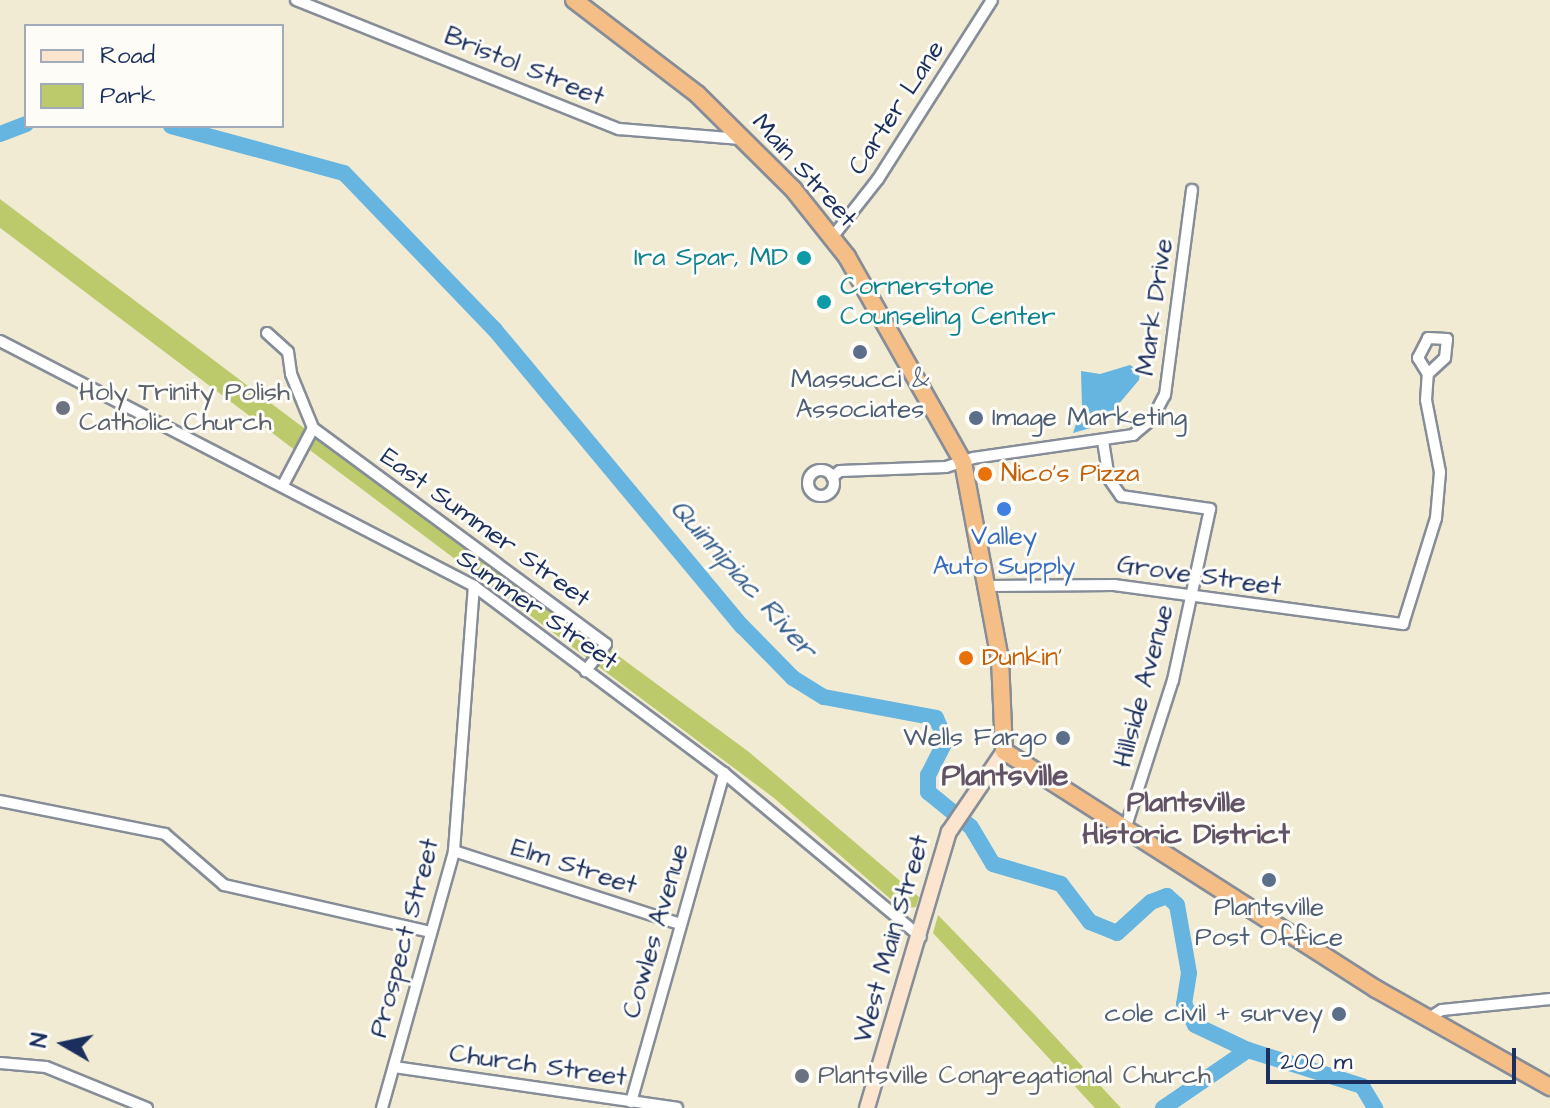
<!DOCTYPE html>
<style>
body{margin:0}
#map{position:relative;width:1550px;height:1108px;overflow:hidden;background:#f1ebd3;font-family:"Architects Daughter",sans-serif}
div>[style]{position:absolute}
.green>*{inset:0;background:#bdca6c;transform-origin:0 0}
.water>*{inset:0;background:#65b5e0}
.river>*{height:16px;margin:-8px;padding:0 8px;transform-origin:8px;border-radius:8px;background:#65b5e0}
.roads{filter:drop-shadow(2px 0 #868d98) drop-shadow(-2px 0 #868d98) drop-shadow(0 2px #868d98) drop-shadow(0 -2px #868d98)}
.minor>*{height:10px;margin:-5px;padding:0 5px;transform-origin:5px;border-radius:5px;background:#fff}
.minor>.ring{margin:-5px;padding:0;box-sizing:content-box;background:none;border:10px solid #fff;border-radius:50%}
.secondary>*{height:14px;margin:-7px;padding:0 7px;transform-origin:7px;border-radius:7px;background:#fbe5cf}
.trunk>*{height:16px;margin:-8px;padding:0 8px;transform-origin:8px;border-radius:8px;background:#f6be87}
.dots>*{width:22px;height:22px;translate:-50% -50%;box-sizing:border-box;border:4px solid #fdfcf7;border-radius:50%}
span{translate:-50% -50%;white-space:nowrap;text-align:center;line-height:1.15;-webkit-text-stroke:6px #fdfcf7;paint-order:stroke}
.street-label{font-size:26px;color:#1b2f5e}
.culture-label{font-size:26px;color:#0d838f}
.right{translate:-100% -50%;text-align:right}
.left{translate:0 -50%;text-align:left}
.service-label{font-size:26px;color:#4e5e75}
.worship-label{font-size:26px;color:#5b616d}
.food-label{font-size:26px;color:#c56008}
.shop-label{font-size:26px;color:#366cbe}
.water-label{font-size:28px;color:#355e8c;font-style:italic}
.neighbourhood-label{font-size:28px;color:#615365;font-weight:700}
.quarter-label{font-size:30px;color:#615365;font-weight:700}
.legend{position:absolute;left:24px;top:24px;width:260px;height:104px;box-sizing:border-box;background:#fdfcf7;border:2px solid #a3aaba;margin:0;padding:10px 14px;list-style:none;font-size:24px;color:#1b2f5e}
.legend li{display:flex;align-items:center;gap:16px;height:40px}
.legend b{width:40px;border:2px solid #a3aaba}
.north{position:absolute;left:24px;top:1004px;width:80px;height:80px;-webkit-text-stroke:6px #fdfcf7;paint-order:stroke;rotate:279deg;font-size:22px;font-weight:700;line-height:32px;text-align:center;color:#1b2f5e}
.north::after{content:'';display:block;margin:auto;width:28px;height:36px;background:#1b2f5e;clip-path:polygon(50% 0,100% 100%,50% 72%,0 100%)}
.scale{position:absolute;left:1266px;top:1048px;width:250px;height:36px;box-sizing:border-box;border:4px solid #1b2f5e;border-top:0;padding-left:10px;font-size:24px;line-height:28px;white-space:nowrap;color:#1b2f5e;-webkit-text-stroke:6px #fdfcf7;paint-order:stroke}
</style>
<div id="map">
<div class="green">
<div style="left:0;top:199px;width:386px;height:23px;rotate:37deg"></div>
<div style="clip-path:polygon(316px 433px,749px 752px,919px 897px,916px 907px,902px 909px,774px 798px,307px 448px)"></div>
<div style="clip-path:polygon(938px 915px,1034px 1014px,1121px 1108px,1095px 1108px,933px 933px)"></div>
</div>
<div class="water">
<div style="clip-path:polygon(1130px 365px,1140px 371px,1139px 380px,1101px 425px,1073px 433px,1082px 406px,1081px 371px,1100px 374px)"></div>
</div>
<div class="river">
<div style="left:171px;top:126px;width:179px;rotate:15.2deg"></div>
<div style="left:344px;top:173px;width:218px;rotate:46.1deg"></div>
<div style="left:495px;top:330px;width:386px;rotate:50.2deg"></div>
<div style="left:742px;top:626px;width:73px;rotate:45.6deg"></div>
<div style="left:793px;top:678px;width:36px;rotate:32deg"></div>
<div style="left:824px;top:697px;width:114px;rotate:10.6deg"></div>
<div style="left:936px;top:718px;width:24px;rotate:66deg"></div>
<div style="left:946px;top:740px;width:39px;rotate:117deg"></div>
<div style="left:928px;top:775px;width:17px;rotate:90deg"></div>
<div style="left:928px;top:792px;width:55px;rotate:39.1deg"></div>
<div style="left:971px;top:827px;width:43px;rotate:59.3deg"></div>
<div style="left:993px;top:864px;width:71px;rotate:16.4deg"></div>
<div style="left:1061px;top:884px;width:48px;rotate:52.7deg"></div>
<div style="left:1090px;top:922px;width:29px;rotate:22deg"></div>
<div style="left:1117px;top:933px;width:46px;rotate:-42.4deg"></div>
<div style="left:1151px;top:902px;width:17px;rotate:-21deg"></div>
<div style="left:1167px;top:896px;width:13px;rotate:42deg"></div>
<div style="left:1177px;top:905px;width:69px;rotate:80deg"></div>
<div style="left:1189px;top:973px;width:31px;rotate:99deg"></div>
<div style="left:1184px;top:1004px;width:24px;rotate:62deg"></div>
<div style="left:1195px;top:1025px;width:59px;rotate:25.3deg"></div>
<div style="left:1248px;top:1050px;width:120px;rotate:17.5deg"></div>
<div style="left:1362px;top:1086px;width:26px;rotate:59deg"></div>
<div style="left:0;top:134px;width:28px;rotate:-21deg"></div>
<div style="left:1163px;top:1108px;width:103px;rotate:-34.3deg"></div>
</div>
<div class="roads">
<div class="minor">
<div style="left:296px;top:0;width:348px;rotate:21.8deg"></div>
<div style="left:619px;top:129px;width:122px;rotate:4.7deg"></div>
<div style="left:834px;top:235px;width:71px;rotate:-51.8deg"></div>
<div style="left:878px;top:179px;width:212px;rotate:-57.5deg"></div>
<div style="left:267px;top:333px;width:28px;rotate:42deg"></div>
<div style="left:288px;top:352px;width:22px;rotate:82deg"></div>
<div style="left:291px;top:374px;width:58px;rotate:67.8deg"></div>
<div style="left:313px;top:428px;width:364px;rotate:36.4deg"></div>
<div style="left:606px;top:644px;width:34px;rotate:127deg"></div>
<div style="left:0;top:341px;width:534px;rotate:27.33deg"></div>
<div style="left:474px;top:586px;width:312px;rotate:36.8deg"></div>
<div style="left:724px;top:773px;width:256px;rotate:39.8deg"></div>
<div style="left:1103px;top:441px;width:38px;rotate:81deg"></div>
<div style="left:1109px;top:479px;width:21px;rotate:55deg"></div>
<div style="left:1121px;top:496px;width:90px;rotate:8.3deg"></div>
<div style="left:1210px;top:509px;width:175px;rotate:102.2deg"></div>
<div style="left:1173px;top:680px;width:153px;rotate:107.8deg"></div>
<div class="ring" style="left:808px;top:470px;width:16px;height:16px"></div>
<div style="left:832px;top:477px;width:10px;rotate:-37deg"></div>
<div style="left:840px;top:471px;width:106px;rotate:-2.2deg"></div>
<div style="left:946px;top:467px;width:28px;rotate:-18deg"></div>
<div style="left:973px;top:458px;width:162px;rotate:-8.2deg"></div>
<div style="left:1133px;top:435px;width:25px;rotate:-40deg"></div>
<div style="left:1152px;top:419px;width:27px;rotate:-62deg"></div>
<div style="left:1165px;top:395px;width:207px;rotate:-82.5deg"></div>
<div style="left:283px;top:485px;width:64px;rotate:-62.2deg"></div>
<div style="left:989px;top:586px;width:125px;rotate:-0.5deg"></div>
<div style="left:1114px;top:585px;width:292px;rotate:7.7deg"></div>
<div style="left:1403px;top:624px;width:111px;rotate:-72.7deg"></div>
<div style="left:1436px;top:518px;width:46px;rotate:-85deg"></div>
<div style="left:1440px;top:472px;width:73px;rotate:-101deg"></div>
<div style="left:1426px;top:400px;width:26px;rotate:-86deg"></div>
<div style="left:1428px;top:374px;width:19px;rotate:-122deg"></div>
<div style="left:1418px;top:358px;width:22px;rotate:-63deg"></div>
<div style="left:1428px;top:338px;width:19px;rotate:3deg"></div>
<div style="left:1447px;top:339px;width:19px;rotate:96deg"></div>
<div style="left:1445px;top:358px;width:23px;rotate:137deg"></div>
<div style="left:0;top:801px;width:168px;rotate:11.3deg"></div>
<div style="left:165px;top:834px;width:78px;rotate:40.8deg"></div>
<div style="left:224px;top:885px;width:212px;rotate:12.8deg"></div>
<div style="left:454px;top:851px;width:237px;rotate:17.9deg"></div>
<div style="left:1429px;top:1018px;width:15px;rotate:-32deg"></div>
<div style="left:1442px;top:1010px;width:109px;rotate:-5.8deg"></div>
<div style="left:0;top:1063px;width:46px;rotate:5deg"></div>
<div style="left:46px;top:1067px;width:109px;rotate:22.1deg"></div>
<div style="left:394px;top:1067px;width:286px;rotate:8.2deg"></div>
<div style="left:631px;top:1102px;width:342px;rotate:-74.2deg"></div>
<div style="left:382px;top:1108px;width:267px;rotate:-74.3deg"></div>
<div style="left:454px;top:851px;width:266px;rotate:-85.7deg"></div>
</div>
<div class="secondary">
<div style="left:867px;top:1108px;width:288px;rotate:-73.5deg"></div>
<div style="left:949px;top:832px;width:98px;rotate:-55.8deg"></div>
</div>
<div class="trunk">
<div style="left:574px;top:0;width:155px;rotate:37.4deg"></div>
<div style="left:697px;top:94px;width:135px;rotate:44.7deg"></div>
<div style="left:793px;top:189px;width:87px;rotate:51.5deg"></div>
<div style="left:847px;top:257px;width:236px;rotate:60.5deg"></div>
<div style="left:963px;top:462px;width:200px;rotate:79.4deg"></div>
<div style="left:1000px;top:659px;width:92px;rotate:87.5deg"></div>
<div style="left:1004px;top:751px;width:442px;rotate:32.6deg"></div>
<div style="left:1376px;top:989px;width:200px;rotate:29.4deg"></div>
</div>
</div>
<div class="dots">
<div style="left:804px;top:258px;background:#0f9aa8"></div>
<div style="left:824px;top:302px;background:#0f9aa8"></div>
<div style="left:860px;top:352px;background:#5c6f8a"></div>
<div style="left:63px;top:408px;background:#6b7280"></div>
<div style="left:976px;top:418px;background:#5c6f8a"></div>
<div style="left:985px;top:474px;background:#e8710a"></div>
<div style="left:1004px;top:509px;background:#3f7fe0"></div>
<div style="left:966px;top:658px;background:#e8710a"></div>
<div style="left:1063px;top:738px;background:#5c6f8a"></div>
<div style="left:1269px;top:880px;background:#5c6f8a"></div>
<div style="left:1339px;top:1014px;background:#5c6f8a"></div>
<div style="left:802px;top:1076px;background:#6b7280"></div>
</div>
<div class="street-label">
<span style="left:524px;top:67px;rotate:22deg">Bristol Street</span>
<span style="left:897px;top:108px;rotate:-57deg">Carter Lane</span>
<span style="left:804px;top:171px;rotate:48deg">Main Street</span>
<span style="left:1155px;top:307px;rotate:-82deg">Mark Drive</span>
<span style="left:485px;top:528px;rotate:36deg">East Summer Street</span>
<span style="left:1199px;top:576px;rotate:8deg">Grove Street</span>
<span style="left:537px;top:610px;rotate:35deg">Summer Street</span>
<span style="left:1144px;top:686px;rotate:-75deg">Hillside Avenue</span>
<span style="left:574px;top:867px;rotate:18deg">Elm Street</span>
<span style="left:656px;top:931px;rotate:-74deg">Cowles Avenue</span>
<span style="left:405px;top:938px;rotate:-75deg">Prospect Street</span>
<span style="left:892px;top:939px;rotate:-74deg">West Main Street</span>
<span style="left:538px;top:1066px;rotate:8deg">Church Street</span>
</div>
<div class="culture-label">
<span class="right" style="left:788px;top:258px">Ira Spar, MD</span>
<span class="left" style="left:840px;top:302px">Cornerstone<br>Counseling Center</span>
</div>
<div class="service-label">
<span style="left:860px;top:395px">Massucci &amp;<br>Associates</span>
<span class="left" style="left:992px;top:418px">Image Marketing</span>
<span class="right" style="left:1047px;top:738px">Wells Fargo</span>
<span style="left:1269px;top:923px">Plantsville<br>Post Office</span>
<span class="right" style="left:1323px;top:1014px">cole civil + survey</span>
</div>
<div class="worship-label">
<span class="left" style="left:79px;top:408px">Holy Trinity Polish<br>Catholic Church</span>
<span class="left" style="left:818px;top:1076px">Plantsville Congregational Church</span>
</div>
<div class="food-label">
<span class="left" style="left:1001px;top:474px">Nico's Pizza</span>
<span class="left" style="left:982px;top:658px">Dunkin'</span>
</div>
<div class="shop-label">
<span style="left:1004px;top:552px">Valley<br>Auto Supply</span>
</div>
<div class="water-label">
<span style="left:743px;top:579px;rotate:48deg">Quinnipiac River</span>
</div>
<div class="neighbourhood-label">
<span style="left:1186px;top:819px">Plantsville<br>Historic District</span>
</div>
<div class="quarter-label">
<span style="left:1005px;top:776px">Plantsville</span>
</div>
<ul class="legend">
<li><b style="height:10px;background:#fbe5cf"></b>Road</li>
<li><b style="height:22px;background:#bdca6c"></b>Park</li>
</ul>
<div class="north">N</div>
<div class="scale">200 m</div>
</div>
